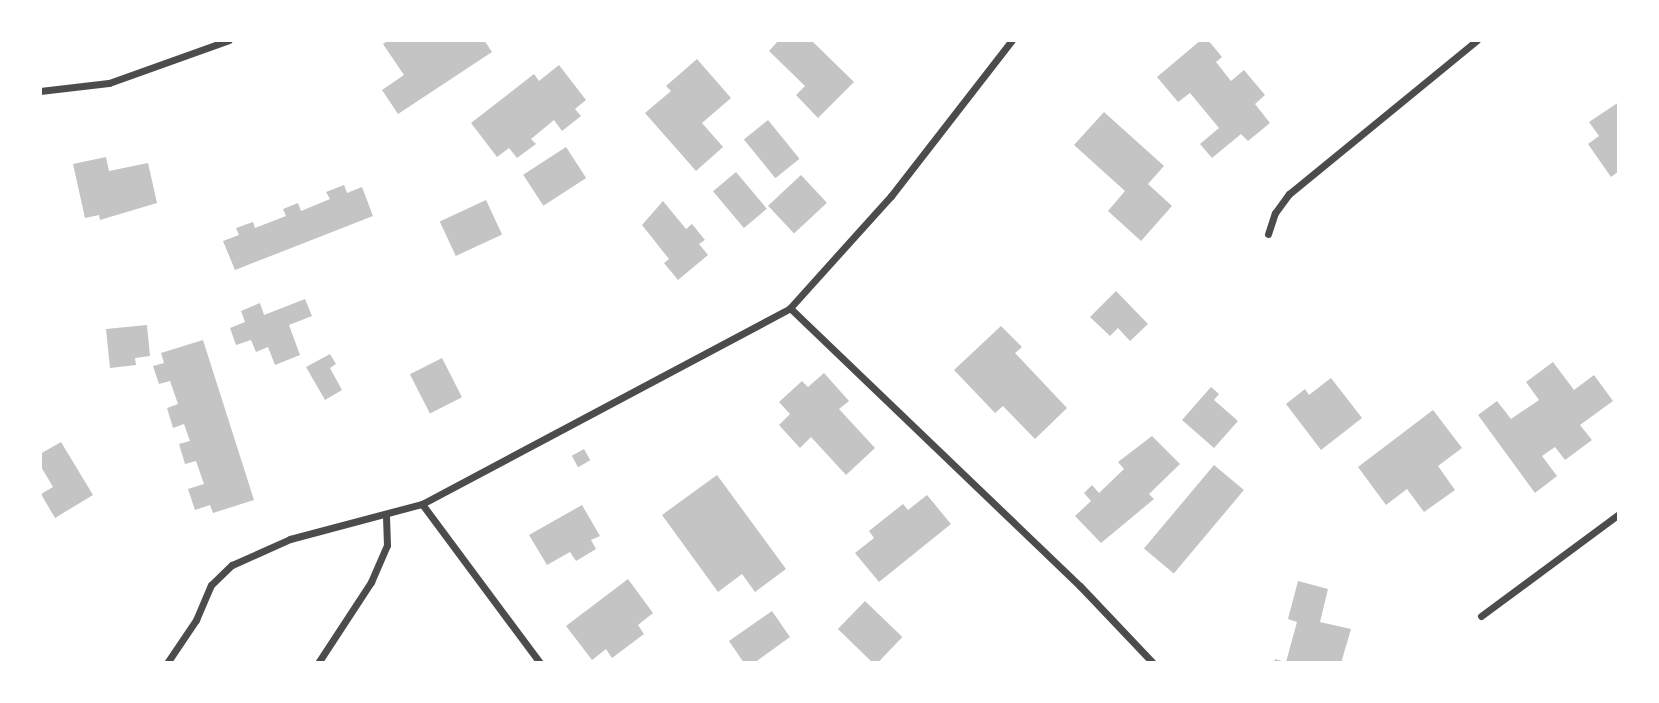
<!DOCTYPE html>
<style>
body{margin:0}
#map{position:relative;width:1659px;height:703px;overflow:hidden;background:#fff;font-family:"PT Sans",sans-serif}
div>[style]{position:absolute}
.building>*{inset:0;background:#c4c4c4;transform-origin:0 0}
.minor>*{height:7px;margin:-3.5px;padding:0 3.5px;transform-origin:3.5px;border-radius:3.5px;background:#4c4c4c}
span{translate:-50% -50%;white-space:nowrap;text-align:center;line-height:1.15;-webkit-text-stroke:7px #fff;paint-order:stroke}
.frame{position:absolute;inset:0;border:42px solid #fff;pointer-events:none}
</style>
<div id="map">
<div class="building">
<div style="clip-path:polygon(389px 40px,484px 40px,492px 52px,398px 114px,382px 90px,404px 75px,383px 44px)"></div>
<div style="clip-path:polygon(779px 40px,811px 40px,854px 82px,818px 118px,796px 95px,805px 86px,769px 51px)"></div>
<div style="clip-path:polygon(1201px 40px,1208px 40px,1222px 57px,1216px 62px,1231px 81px,1244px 70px,1265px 95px,1255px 104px,1270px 123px,1248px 141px,1241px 134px,1212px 158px,1200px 144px,1219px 128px,1190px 93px,1178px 102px,1157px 77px)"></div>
<div style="clip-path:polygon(697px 59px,731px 98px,702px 123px,723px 147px,696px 171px,645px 113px,671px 91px,666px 86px)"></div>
<div style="clip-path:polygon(559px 65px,586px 100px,575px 109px,581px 116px,562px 131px,554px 120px,531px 139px,536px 144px,517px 158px,509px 148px,497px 157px,471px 123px,534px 74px,539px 81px)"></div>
<div style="clip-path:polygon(1619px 102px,1619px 171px,1611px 177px,1588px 144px,1599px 136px,1589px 122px)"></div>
<div style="clip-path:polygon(1104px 112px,1164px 166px,1148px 184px,1172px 206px,1141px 241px,1108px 211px,1125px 191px,1074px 145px)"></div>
<div style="left:768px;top:120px;width:50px;height:31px;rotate:51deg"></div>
<div style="left:566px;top:147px;width:37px;height:51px;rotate:57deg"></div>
<div style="clip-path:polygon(106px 157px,109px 171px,148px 163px,157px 203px,100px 220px,99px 215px,85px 218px,73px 164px)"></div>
<div style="left:736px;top:172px;width:48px;height:30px;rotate:50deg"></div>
<div style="left:801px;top:175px;width:38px;height:45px;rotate:47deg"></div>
<div style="clip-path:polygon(344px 185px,347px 193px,362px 187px,373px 216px,235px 270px,223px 241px,239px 235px,236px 228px,253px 222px,255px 228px,286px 216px,283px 209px,298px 203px,301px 211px,330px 199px,326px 192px)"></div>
<div style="left:486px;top:200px;width:38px;height:51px;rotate:65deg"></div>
<div style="clip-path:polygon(663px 201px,686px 229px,692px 224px,705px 240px,699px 244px,708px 255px,678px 280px,664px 263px,669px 259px,642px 225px)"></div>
<div style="clip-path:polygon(1116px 291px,1148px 324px,1130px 341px,1118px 328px,1110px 336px,1090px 317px)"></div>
<div style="clip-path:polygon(305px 299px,312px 316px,289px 325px,300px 355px,275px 365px,268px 347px,256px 352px,251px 340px,236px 345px,230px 328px,245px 322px,241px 311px,260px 303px,264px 315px)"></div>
<div style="clip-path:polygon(147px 325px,150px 356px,135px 358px,136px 365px,110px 368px,106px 329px)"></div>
<div style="clip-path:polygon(1001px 326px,1022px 347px,1015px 353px,1067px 408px,1035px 439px,1003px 406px,995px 413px,954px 370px)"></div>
<div style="clip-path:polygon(203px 340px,254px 500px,213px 513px,210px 505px,195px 510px,188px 489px,204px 484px,196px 461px,185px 464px,179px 444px,190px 441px,184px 424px,173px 428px,167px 408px,178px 404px,170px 381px,159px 384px,153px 366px,164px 363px,161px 353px)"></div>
<div style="clip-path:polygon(330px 354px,336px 364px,330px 368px,342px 390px,325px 400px,306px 367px)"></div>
<div style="left:442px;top:358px;width:44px;height:36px;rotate:63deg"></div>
<div style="clip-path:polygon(1553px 362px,1574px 390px,1594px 375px,1613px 401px,1580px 425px,1592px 440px,1565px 460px,1555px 447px,1542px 456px,1557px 476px,1535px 493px,1478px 415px,1497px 401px,1511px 419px,1539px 400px,1526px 382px)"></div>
<div style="clip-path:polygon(824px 373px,849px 401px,839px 409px,875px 448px,846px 475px,811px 437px,800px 448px,779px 425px,790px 414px,779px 402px,802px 381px,808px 387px)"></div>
<div style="clip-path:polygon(1331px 378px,1362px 418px,1321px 450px,1286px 404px,1305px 389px,1309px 395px)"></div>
<div style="clip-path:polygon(1211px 387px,1219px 394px,1214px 400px,1238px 421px,1214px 448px,1182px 420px)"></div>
<div style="clip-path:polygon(1433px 410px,1462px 448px,1438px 466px,1455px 490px,1424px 512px,1407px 489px,1386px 505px,1358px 467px)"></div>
<div style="clip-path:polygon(1152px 436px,1180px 464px,1149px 494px,1154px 499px,1101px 543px,1075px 516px,1091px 501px,1084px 493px,1092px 485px,1099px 493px,1124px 469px,1118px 462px)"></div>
<div style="clip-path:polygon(61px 442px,93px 495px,55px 518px,41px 494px,53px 487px,40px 465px,40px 454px)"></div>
<div style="left:584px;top:449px;width:13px;height:14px;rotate:61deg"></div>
<div style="left:1214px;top:465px;width:39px;height:109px;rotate:40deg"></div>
<div style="clip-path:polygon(717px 475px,786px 569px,755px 592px,742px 574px,718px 592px,662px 515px)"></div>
<div style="clip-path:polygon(927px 495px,951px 524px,879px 582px,855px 553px,874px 538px,869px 531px,903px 504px,908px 510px)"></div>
<div style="clip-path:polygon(582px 505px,600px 536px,591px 540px,596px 549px,576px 561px,570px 552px,547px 565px,529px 535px)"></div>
<div style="clip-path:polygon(628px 579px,653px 613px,638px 625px,644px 634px,612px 658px,606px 649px,592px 660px,566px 626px)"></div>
<div style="clip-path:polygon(1298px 581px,1328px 589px,1320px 622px,1351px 629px,1341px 663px,1274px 663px,1275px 659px,1286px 662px,1297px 622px,1288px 619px)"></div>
<div style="left:865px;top:601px;width:52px;height:39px;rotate:44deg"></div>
<div style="clip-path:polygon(772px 611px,790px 637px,754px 663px,744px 663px,729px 641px)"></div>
</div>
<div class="minor">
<div style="left:40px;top:91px;width:69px;rotate:-6.6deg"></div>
<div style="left:109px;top:83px;width:127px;rotate:-19.7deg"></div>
<div style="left:1268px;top:234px;width:22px;rotate:-72deg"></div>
<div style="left:1275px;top:213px;width:24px;rotate:-54deg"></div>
<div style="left:1289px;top:194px;width:243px;rotate:-39.3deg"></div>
<div style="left:790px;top:308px;width:402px;rotate:43.8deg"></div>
<div style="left:1080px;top:586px;width:106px;rotate:46.5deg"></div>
<div style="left:422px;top:504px;width:198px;rotate:53.4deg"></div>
<div style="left:1481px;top:616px;width:172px;rotate:-36.5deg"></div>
<div style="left:167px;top:663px;width:52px;rotate:-56deg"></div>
<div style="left:196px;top:620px;width:38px;rotate:-67deg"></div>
<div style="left:211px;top:585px;width:29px;rotate:-44deg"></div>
<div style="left:232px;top:565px;width:64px;rotate:-24.1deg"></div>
<div style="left:290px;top:539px;width:137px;rotate:-14.9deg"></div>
<div style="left:422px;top:504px;width:417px;rotate:-28deg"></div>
<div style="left:790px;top:308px;width:151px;rotate:-48deg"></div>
<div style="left:891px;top:196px;width:197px;rotate:-52.2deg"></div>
<div style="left:318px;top:663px;width:97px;rotate:-56.8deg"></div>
<div style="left:371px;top:582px;width:40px;rotate:-66.6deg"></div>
<div style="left:387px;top:545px;width:29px;rotate:-92deg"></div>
</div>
<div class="frame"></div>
</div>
